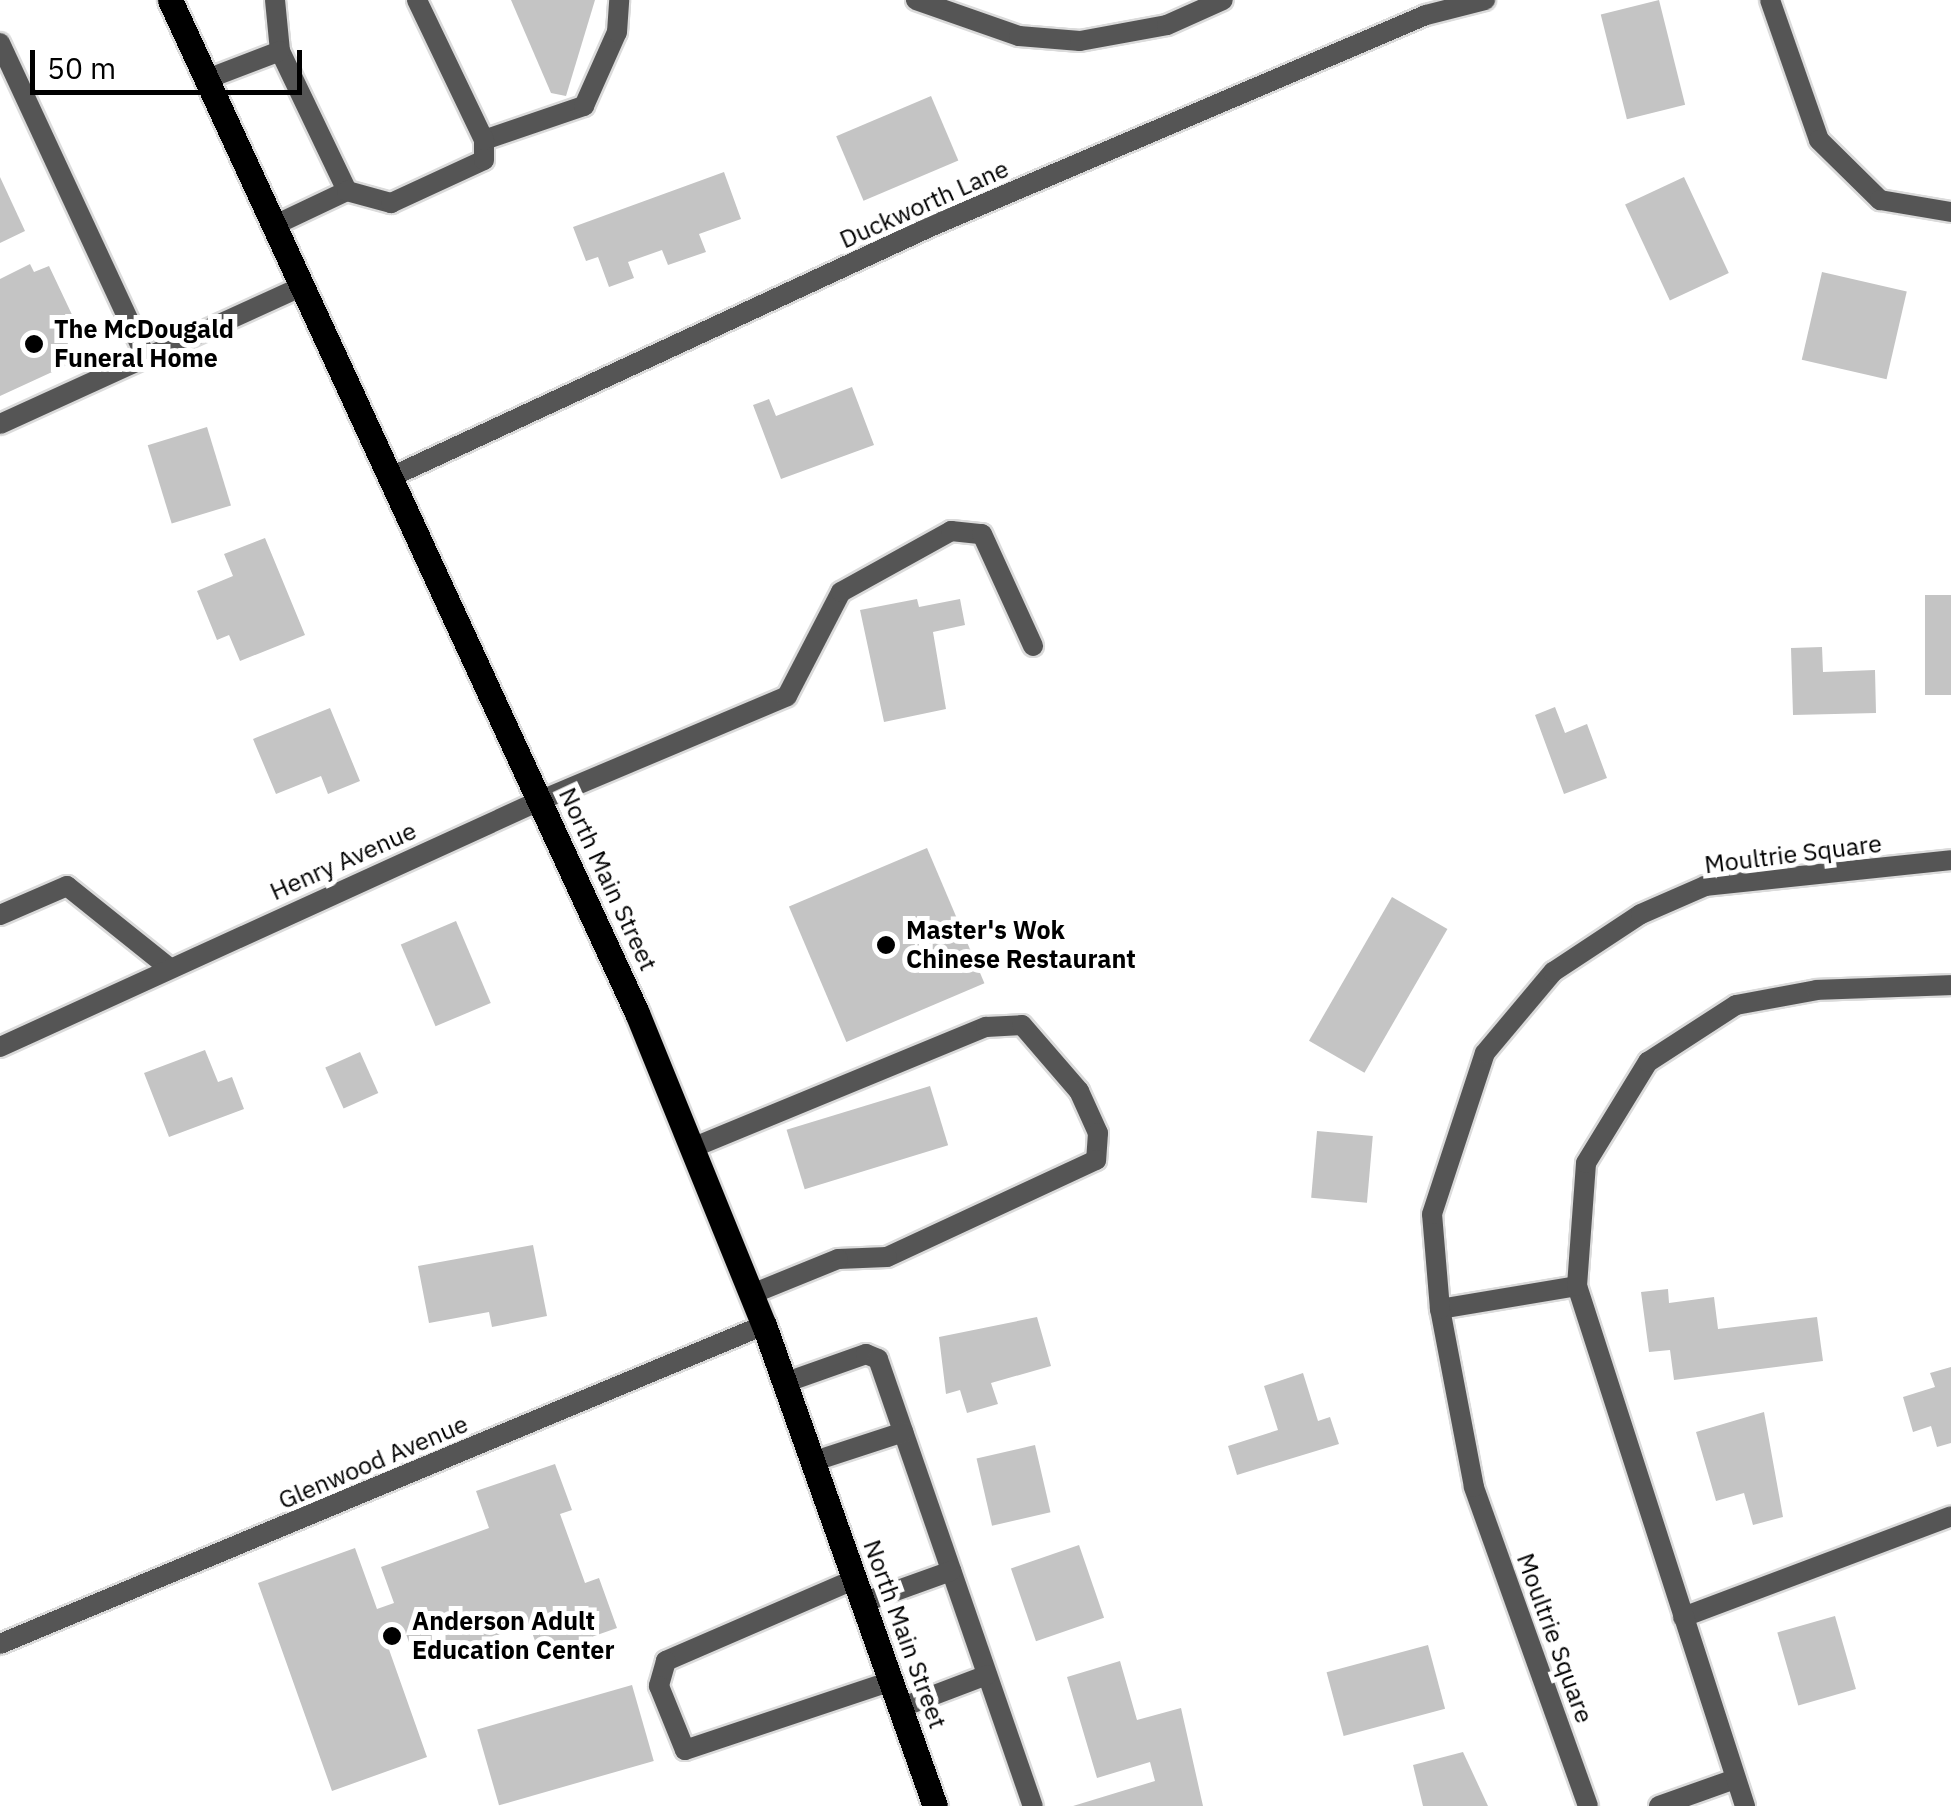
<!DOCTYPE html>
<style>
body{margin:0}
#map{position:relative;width:1951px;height:1806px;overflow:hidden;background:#fff;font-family:"IBM Plex Sans",sans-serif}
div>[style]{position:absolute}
.building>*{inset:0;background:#c4c4c4;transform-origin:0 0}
.roads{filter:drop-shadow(2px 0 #dbdbdb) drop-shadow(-2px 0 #dbdbdb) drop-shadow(0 2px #dbdbdb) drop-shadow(0 -2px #dbdbdb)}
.service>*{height:20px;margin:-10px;padding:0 10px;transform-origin:10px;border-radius:10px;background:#555}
.minor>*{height:20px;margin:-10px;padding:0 10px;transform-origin:10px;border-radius:10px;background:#555}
.tertiary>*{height:20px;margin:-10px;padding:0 10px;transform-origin:10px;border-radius:10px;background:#555}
.primary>*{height:25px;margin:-12.5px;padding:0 12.5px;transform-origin:12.5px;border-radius:12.5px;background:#000}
.dots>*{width:28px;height:28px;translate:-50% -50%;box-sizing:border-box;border:5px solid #fff;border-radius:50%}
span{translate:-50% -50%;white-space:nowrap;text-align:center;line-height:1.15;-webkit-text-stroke:10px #fff;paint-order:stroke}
.street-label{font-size:25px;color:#000}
.poi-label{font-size:25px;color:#000;font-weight:700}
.left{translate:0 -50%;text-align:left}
.scale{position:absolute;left:30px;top:50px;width:272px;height:45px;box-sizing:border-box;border:5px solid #000;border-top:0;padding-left:12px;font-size:30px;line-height:35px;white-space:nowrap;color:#000;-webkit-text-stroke:8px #fff;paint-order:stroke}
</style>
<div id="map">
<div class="building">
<div style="clip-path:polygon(511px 0,595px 0,566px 96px,551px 93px)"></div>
<div style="left:1659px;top:0;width:108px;height:60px;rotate:76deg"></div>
<div style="left:931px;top:96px;width:70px;height:103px;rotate:67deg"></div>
<div style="clip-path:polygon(724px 172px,741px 219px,699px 234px,706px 252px,668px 265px,662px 250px,628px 262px,634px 278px,609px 287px,598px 257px,586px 261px,573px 227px)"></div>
<div style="clip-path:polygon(0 177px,25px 231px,0 243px)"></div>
<div style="left:1684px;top:177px;width:106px;height:65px;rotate:65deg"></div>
<div style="clip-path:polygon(30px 264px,34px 272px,49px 266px,75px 321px,60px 327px,76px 361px,0 396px,0 279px)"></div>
<div style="left:1822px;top:272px;width:87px;height:90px;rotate:13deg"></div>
<div style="clip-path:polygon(852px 387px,874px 445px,781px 479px,753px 405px,769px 399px,776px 416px)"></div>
<div style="left:207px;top:427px;width:82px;height:62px;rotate:73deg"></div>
<div style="clip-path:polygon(265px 538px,305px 635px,240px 661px,229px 635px,217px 640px,197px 591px,233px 576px,224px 554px)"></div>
<div style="left:1925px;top:595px;width:26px;height:100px"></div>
<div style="clip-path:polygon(917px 599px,919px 607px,960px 599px,965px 625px,933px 632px,946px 709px,884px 722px,860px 610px)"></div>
<div style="clip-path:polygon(1822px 647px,1823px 672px,1875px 670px,1876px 713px,1793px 715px,1791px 648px)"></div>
<div style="clip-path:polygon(1555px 707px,1565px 733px,1587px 724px,1607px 778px,1564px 794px,1535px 715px)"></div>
<div style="clip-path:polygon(330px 708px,360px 781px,328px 794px,321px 776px,276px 794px,253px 739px)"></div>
<div style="left:927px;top:848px;width:147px;height:150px;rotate:67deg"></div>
<div style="left:1392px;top:897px;width:64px;height:166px;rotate:30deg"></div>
<div style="left:456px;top:921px;width:89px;height:60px;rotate:67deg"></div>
<div style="clip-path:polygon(205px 1050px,218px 1082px,232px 1077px,244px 1109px,169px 1137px,144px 1073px)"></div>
<div style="left:360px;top:1052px;width:45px;height:38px;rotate:66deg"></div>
<div style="left:930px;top:1086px;width:62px;height:150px;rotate:73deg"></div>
<div style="left:1317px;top:1131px;width:56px;height:67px;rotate:5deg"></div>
<div style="clip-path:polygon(533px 1245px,547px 1316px,492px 1327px,489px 1312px,429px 1323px,418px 1266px)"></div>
<div style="clip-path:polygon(1668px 1289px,1669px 1303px,1714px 1297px,1718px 1329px,1817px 1317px,1823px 1361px,1674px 1380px,1670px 1350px,1649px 1352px,1641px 1292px)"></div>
<div style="clip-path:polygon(1037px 1317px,1051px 1366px,991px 1383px,998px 1404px,967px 1413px,960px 1390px,946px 1394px,939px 1337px)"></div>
<div style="clip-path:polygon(1951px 1367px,1951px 1443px,1937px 1447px,1931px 1426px,1913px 1432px,1903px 1397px,1935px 1387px,1930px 1373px)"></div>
<div style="clip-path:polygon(1303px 1373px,1318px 1421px,1330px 1417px,1339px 1444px,1237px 1475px,1228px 1446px,1278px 1430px,1264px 1386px)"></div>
<div style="clip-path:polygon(1764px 1412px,1783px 1517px,1753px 1525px,1744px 1493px,1716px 1501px,1696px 1432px)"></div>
<div style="left:1035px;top:1445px;width:69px;height:60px;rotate:77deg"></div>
<div style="clip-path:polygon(555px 1464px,572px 1510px,560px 1514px,585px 1583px,599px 1578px,617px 1628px,540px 1655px,529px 1624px,417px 1664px,406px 1634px,386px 1641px,427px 1757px,332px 1791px,258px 1583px,355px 1548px,377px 1609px,394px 1603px,381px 1567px,489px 1528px,476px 1491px)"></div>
<div style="left:1079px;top:1545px;width:77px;height:72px;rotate:71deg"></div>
<div style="left:1835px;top:1616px;width:76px;height:60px;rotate:74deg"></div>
<div style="left:1428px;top:1645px;width:66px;height:105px;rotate:75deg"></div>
<div style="clip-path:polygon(1120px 1661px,1137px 1720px,1181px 1708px,1203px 1806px,1073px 1806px,1155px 1781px,1150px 1762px,1097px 1778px,1067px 1677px)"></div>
<div style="left:632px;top:1685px;width:79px;height:161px;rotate:74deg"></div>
<div style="clip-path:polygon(1463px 1752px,1488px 1806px,1423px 1806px,1413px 1765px)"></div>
</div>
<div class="roads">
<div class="service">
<div style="left:275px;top:0;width:51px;rotate:84.4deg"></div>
<div style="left:280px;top:51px;width:155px;rotate:64.4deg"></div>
<div style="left:0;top:43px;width:347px;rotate:65.1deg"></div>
<div style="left:207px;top:79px;width:78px;rotate:-21deg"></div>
<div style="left:484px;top:140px;width:106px;rotate:-18.8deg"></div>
<div style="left:584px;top:106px;width:81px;rotate:-66deg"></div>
<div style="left:617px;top:32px;width:32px;rotate:-86deg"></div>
<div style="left:275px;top:225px;width:80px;rotate:-25.3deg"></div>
<div style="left:347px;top:191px;width:46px;rotate:15.3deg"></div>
<div style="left:391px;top:203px;width:102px;rotate:-24.8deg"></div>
<div style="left:484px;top:160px;width:20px;rotate:-90deg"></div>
<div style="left:484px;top:140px;width:155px;rotate:-115.6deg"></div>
<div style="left:0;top:424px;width:333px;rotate:-24.5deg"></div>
<div style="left:539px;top:801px;width:269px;rotate:-22.9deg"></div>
<div style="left:787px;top:696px;width:117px;rotate:-62.6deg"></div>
<div style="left:841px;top:592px;width:126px;rotate:-29deg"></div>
<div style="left:951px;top:531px;width:31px;rotate:6deg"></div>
<div style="left:982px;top:534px;width:123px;rotate:65.5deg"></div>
<div style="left:692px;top:1148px;width:318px;rotate:-22.4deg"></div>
<div style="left:986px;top:1027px;width:36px;rotate:-3deg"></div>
<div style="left:1022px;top:1025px;width:87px;rotate:49.2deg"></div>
<div style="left:1079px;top:1091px;width:46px;rotate:65.7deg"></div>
<div style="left:1098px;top:1133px;width:27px;rotate:94deg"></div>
<div style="left:1096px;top:1160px;width:230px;rotate:155.1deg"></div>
<div style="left:887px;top:1257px;width:49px;rotate:177.7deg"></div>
<div style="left:838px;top:1259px;width:93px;rotate:157.9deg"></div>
<div style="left:784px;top:1383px;width:87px;rotate:-19.5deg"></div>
<div style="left:866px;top:1354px;width:13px;rotate:23deg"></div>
<div style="left:878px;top:1359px;width:473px;rotate:70.9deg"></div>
<div style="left:812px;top:1462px;width:96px;rotate:-18.2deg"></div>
<div style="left:853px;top:1580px;width:204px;rotate:156.6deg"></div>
<div style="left:666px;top:1661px;width:26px;rotate:106deg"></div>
<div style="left:659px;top:1686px;width:69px;rotate:67.9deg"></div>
<div style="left:685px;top:1750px;width:217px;rotate:-18.5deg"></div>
<div style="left:862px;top:1603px;width:95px;rotate:-19.8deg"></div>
<div style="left:900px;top:1708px;width:93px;rotate:-20.8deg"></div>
</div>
<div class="minor">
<div style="left:916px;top:0;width:109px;rotate:19.3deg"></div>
<div style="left:1019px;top:36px;width:61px;rotate:4.7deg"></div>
<div style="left:1080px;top:41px;width:88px;rotate:-10.4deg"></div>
<div style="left:1167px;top:25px;width:61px;rotate:-24.1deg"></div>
<div style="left:391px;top:477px;width:596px;rotate:-24.89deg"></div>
<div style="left:932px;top:226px;width:537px;rotate:-23.13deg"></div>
<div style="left:1426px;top:15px;width:61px;rotate:-14.3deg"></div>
<div style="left:0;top:915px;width:73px;rotate:-23.4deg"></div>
<div style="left:67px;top:886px;width:129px;rotate:38.7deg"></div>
<div style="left:0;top:1047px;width:592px;rotate:-24.53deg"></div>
<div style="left:1440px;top:1309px;width:139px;rotate:-9.5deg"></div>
<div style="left:1683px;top:1617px;width:286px;rotate:-20.6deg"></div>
<div style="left:1588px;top:1806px;width:339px;rotate:-109.7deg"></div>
<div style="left:1474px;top:1487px;width:181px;rotate:-100.8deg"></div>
<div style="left:1440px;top:1309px;width:95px;rotate:-94.8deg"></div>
<div style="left:1432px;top:1214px;width:169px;rotate:-71.8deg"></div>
<div style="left:1485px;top:1053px;width:106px;rotate:-50deg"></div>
<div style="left:1553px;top:972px;width:105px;rotate:-33.4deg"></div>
<div style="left:1641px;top:914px;width:70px;rotate:-23.6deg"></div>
<div style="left:1705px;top:886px;width:247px;rotate:-6deg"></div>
<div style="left:1659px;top:1806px;width:81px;rotate:-19.6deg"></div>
<div style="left:1745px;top:1806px;width:546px;rotate:-107.9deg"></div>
<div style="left:1577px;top:1286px;width:123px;rotate:-85.8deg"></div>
<div style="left:1586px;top:1163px;width:119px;rotate:-58.5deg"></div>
<div style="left:1648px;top:1062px;width:105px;rotate:-32.9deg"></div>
<div style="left:1736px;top:1005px;width:82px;rotate:-10.5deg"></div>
<div style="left:1817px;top:990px;width:134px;rotate:-2.1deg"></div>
</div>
<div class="tertiary">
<div style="left:1770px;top:0;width:148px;rotate:70.7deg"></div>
<div style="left:1819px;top:140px;width:86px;rotate:44.5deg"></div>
<div style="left:1880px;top:200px;width:72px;rotate:9.6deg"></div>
<div style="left:0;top:1644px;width:828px;rotate:-22.66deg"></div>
</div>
<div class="primary">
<div style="left:170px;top:0;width:1115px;rotate:65.25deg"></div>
<div style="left:637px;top:1013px;width:337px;rotate:67.9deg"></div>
<div style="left:764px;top:1325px;width:510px;rotate:70.43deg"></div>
</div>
</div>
<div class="dots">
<div style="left:34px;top:344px;background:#000"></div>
<div style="left:886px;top:945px;background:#000"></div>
<div style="left:392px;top:1636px;background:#000"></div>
</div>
<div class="street-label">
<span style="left:924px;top:204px;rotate:-24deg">Duckworth Lane</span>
<span style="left:1793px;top:854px;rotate:-7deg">Moultrie Square</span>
<span style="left:343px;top:861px;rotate:-24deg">Henry Avenue</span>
<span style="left:608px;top:879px;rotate:65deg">North Main Street</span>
<span style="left:373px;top:1462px;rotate:-23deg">Glenwood Avenue</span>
<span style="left:905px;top:1634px;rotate:70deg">North Main Street</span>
<span style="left:1555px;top:1638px;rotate:70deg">Moultrie Square</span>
</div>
<div class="poi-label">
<span class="left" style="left:54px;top:344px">The McDougald<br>Funeral Home</span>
<span class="left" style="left:906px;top:945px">Master's Wok<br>Chinese Restaurant</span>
<span class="left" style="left:412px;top:1636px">Anderson Adult<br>Education Center</span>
</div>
<div class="scale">50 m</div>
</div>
